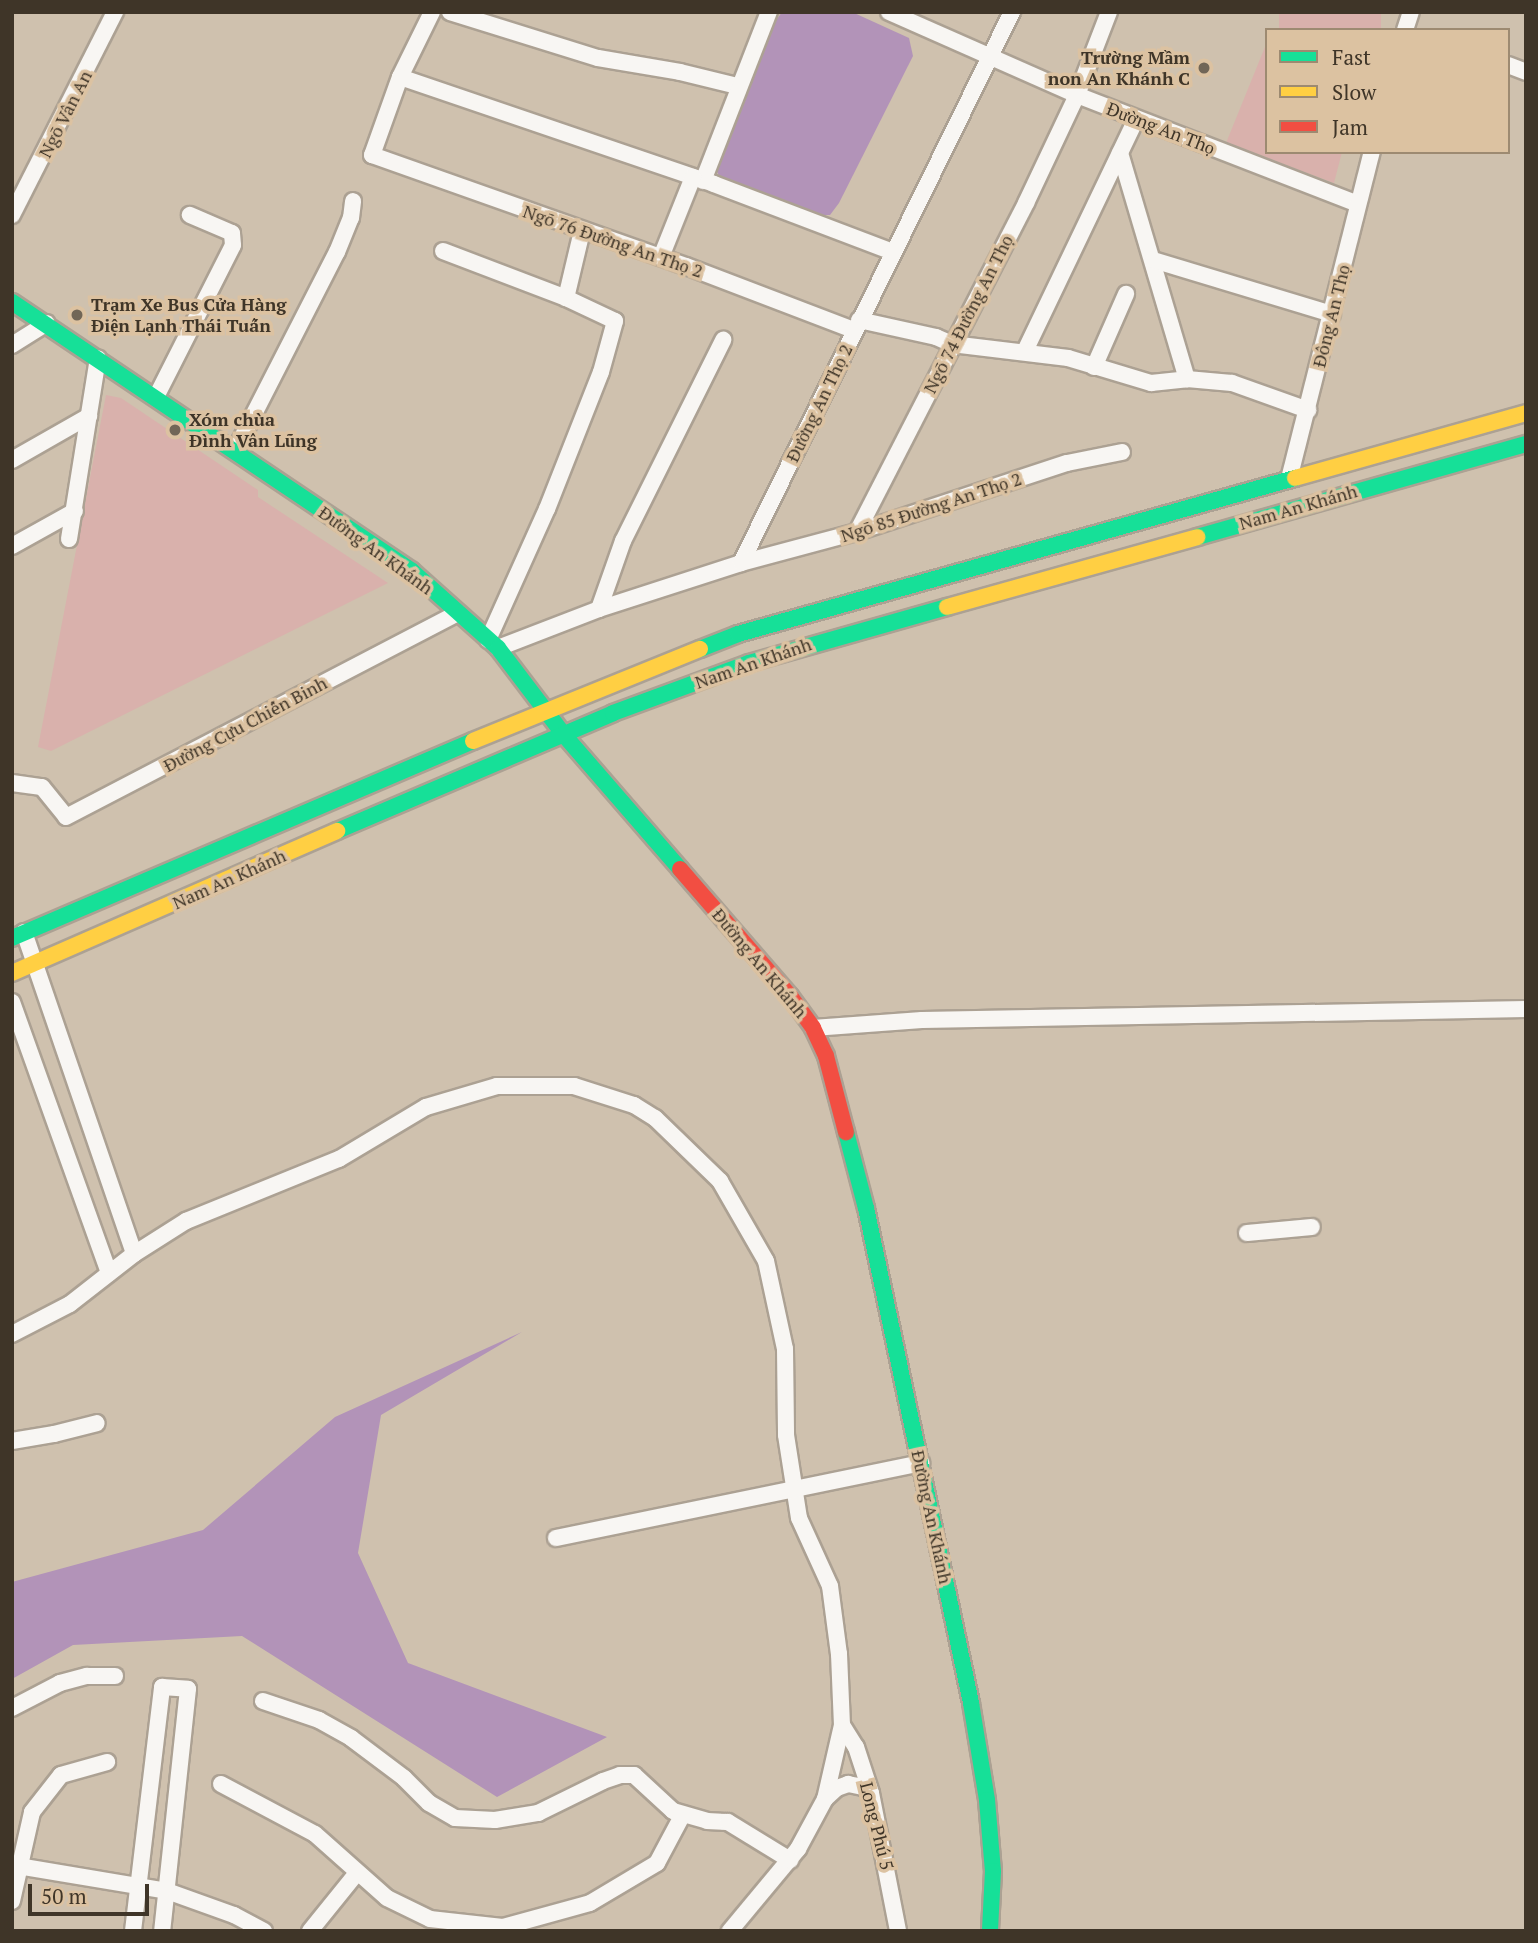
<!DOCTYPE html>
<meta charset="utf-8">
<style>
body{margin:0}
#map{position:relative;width:1538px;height:1943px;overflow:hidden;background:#cfc1ae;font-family:"PT Serif",serif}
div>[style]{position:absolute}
.green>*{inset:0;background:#d9b1ac;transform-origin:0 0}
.water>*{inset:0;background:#b293b8}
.roads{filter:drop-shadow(2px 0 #aca193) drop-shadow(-2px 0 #aca193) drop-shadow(0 2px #aca193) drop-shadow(0 -2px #aca193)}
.street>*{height:16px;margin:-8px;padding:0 8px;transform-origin:8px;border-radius:8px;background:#f8f6f3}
.fast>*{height:16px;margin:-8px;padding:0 8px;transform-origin:8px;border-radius:8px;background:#16e098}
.slow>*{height:16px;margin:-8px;padding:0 8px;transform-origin:8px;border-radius:8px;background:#ffcf43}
.jam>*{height:16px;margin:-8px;padding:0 8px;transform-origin:8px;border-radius:8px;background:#f24e42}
.dots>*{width:19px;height:19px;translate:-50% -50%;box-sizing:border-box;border:4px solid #dcc2a1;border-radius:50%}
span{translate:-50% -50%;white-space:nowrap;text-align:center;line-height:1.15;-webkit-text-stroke:7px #dcc2a1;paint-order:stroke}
.poi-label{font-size:18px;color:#3f3528;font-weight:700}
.right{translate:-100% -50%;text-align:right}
.left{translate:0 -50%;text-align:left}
.street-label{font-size:18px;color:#3f3528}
.frame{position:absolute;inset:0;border:14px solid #3f3528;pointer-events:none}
.legend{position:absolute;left:1265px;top:28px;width:245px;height:126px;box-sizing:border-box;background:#dcc2a1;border:2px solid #9d8a71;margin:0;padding:9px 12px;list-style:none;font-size:21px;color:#3f3528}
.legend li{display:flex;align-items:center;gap:14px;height:35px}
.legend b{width:35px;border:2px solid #9d8a71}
.scale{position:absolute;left:28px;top:1884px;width:121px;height:32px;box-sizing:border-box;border:4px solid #3f3528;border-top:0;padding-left:9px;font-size:21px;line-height:24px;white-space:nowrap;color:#3f3528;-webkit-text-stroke:5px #dcc2a1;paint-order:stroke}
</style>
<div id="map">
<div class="green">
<div style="left:1279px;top:12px;width:102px;height:19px"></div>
<div style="clip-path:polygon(1267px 42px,1267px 152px,1342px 152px,1334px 183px,1226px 143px)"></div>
<div style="clip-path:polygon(106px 395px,121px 398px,258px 490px,258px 497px,388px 583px,51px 751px,38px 747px)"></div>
</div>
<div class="water">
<div style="clip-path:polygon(782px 12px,852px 12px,909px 38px,913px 56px,839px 203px,830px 215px,816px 215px,720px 177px,714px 167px,772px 26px)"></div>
<div style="clip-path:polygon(522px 1332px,381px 1415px,358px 1553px,408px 1663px,607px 1737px,497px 1797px,242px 1636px,73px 1645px,12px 1679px,12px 1582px,203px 1530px,335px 1417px)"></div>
</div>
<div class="roads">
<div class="street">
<div style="left:432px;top:12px;width:72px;rotate:116.2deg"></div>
<div style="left:400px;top:77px;width:83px;rotate:109.7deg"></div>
<div style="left:372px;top:155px;width:333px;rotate:19.5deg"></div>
<div style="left:686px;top:266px;width:180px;rotate:20.9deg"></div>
<div style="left:450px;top:12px;width:155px;rotate:17.3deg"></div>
<div style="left:598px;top:58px;width:83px;rotate:9.7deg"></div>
<div style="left:680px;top:72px;width:59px;rotate:13.8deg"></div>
<div style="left:889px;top:12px;width:206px;rotate:23.8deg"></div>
<div style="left:1077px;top:95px;width:301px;rotate:21.2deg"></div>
<div style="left:1405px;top:30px;width:19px;rotate:-72deg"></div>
<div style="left:1508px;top:65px;width:19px;rotate:21deg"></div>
<div style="left:400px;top:77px;width:332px;rotate:18.8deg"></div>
<div style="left:714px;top:184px;width:191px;rotate:20.8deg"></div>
<div style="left:1120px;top:153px;width:236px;rotate:73.5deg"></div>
<div style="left:703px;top:181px;width:181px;rotate:-68.7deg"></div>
<div style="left:12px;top:215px;width:228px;rotate:-63.1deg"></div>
<div style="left:443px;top:251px;width:132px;rotate:20.9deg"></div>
<div style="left:661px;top:257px;width:86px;rotate:-68.2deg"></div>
<div style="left:1153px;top:260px;width:187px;rotate:16.8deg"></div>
<div style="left:859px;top:320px;width:79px;rotate:12.4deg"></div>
<div style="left:936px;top:337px;width:17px;rotate:24deg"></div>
<div style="left:952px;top:344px;width:117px;rotate:6.9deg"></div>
<div style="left:1068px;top:358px;width:87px;rotate:16.8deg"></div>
<div style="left:1151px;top:383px;width:36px;rotate:-6deg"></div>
<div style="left:1187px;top:379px;width:45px;rotate:5.1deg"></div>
<div style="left:1232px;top:383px;width:81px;rotate:19.6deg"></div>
<div style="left:12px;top:345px;width:41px;rotate:-32.2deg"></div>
<div style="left:1025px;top:351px;width:257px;rotate:-64.4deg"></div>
<div style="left:1094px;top:367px;width:80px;rotate:-66.3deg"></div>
<div style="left:156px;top:397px;width:170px;rotate:-63.1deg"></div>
<div style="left:233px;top:245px;width:12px;rotate:-95deg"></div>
<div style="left:232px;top:233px;width:46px;rotate:-156.8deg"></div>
<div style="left:235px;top:451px;width:224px;rotate:-62.9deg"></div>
<div style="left:337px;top:252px;width:37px;rotate:-68deg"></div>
<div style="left:351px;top:218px;width:17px;rotate:-83deg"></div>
<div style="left:12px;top:460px;width:89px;rotate:-29.7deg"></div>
<div style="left:1289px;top:479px;width:337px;rotate:-75.8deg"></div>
<div style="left:857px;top:532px;width:370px;rotate:-62.8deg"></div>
<div style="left:1026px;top:203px;width:119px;rotate:-64.7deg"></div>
<div style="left:1077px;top:95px;width:89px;rotate:-68.9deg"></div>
<div style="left:69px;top:539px;width:183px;rotate:-80.9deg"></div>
<div style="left:12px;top:546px;width:72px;rotate:-29.1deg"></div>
<div style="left:741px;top:563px;width:614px;rotate:-63.81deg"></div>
<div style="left:599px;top:609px;width:72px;rotate:-70.6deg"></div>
<div style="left:623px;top:541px;width:225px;rotate:-63.5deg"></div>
<div style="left:488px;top:640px;width:144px;rotate:-65.8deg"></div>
<div style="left:547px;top:509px;width:147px;rotate:-68.5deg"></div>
<div style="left:601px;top:372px;width:53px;rotate:-74.6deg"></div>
<div style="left:615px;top:321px;width:54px;rotate:-154.9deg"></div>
<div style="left:566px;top:298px;width:69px;rotate:-76.6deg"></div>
<div style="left:498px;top:648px;width:108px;rotate:-21.1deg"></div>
<div style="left:599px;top:609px;width:149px;rotate:-17.9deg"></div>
<div style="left:741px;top:563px;width:120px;rotate:-15deg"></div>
<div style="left:857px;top:532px;width:221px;rotate:-18.2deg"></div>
<div style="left:1067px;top:463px;width:56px;rotate:-11.3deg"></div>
<div style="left:12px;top:783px;width:30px;rotate:8deg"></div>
<div style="left:42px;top:787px;width:38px;rotate:51deg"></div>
<div style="left:66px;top:817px;width:442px;rotate:-27.5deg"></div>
<div style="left:24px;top:932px;width:340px;rotate:71.1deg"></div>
<div style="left:12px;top:1002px;width:288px;rotate:70.3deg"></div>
<div style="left:813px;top:1028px;width:109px;rotate:-4.2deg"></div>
<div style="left:922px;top:1020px;width:604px;rotate:-1.04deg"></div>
<div style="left:1247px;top:1233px;width:65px;rotate:-5.3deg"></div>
<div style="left:12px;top:1334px;width:65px;rotate:-27.3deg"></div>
<div style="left:70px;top:1304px;width:81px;rotate:-38deg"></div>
<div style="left:134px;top:1254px;width:62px;rotate:-32.4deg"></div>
<div style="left:186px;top:1221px;width:165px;rotate:-22.1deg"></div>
<div style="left:339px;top:1159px;width:101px;rotate:-30.9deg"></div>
<div style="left:426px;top:1107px;width:74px;rotate:-16.5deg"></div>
<div style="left:497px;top:1086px;width:77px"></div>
<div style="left:574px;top:1086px;width:63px;rotate:17.6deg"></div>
<div style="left:634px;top:1105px;width:25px;rotate:32deg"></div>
<div style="left:655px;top:1118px;width:91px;rotate:44.1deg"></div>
<div style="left:720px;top:1181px;width:92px;rotate:60.1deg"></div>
<div style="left:766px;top:1261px;width:90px;rotate:77.8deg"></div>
<div style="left:785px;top:1349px;width:86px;rotate:89.3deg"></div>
<div style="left:786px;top:1435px;width:84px;rotate:81.1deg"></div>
<div style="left:799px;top:1518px;width:75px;rotate:65.5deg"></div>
<div style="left:830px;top:1586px;width:69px;rotate:82.5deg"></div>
<div style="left:839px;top:1654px;width:71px;rotate:87.6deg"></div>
<div style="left:842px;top:1725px;width:76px;rotate:102.9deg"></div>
<div style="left:825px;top:1799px;width:57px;rotate:118.4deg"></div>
<div style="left:798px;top:1849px;width:107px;rotate:129.7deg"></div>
<div style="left:12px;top:1441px;width:43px;rotate:-9.5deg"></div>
<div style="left:54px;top:1434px;width:44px;rotate:-14.3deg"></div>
<div style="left:556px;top:1538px;width:373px;rotate:-11.6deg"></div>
<div style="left:263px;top:1701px;width:59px;rotate:18.7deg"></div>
<div style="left:319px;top:1720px;width:37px;rotate:29deg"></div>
<div style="left:351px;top:1738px;width:66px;rotate:37deg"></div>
<div style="left:404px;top:1778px;width:35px;rotate:45deg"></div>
<div style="left:429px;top:1803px;width:30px;rotate:30deg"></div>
<div style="left:455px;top:1818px;width:40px;rotate:2.9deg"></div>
<div style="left:495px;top:1820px;width:44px;rotate:-9.2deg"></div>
<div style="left:538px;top:1813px;width:72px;rotate:-26.2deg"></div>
<div style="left:603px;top:1781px;width:18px;rotate:-19deg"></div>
<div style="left:620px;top:1775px;width:14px"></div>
<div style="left:634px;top:1775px;width:53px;rotate:42.7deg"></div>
<div style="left:673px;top:1811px;width:35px;rotate:16deg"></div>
<div style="left:707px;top:1821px;width:21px;rotate:3deg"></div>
<div style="left:728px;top:1822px;width:73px;rotate:31.5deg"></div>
<div style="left:12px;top:1708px;width:54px;rotate:-27.5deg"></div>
<div style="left:60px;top:1683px;width:28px;rotate:-15deg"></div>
<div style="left:87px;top:1676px;width:28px"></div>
<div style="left:842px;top:1725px;width:26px;rotate:58deg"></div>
<div style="left:856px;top:1747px;width:48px;rotate:71.9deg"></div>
<div style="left:871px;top:1793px;width:141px;rotate:78.9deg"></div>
<div style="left:221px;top:1784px;width:106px;rotate:28deg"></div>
<div style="left:315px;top:1834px;width:96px;rotate:41.6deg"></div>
<div style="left:387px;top:1898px;width:48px;rotate:26deg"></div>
<div style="left:430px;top:1919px;width:73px;rotate:6.3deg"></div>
<div style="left:503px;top:1927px;width:90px;rotate:-15.4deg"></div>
<div style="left:590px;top:1903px;width:78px;rotate:-30.8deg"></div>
<div style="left:657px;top:1863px;width:55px;rotate:-62deg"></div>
<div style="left:825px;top:1799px;width:16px;rotate:-43deg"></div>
<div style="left:837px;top:1788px;width:12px;rotate:-20deg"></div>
<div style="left:848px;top:1784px;width:16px;rotate:11deg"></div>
<div style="left:864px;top:1787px;width:9px;rotate:41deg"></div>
<div style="left:12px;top:1865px;width:157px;rotate:9.5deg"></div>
<div style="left:167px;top:1891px;width:71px;rotate:19.7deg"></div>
<div style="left:234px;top:1915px;width:34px;rotate:28deg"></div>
<div style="left:12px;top:1901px;width:91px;rotate:-77.3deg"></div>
<div style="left:32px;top:1812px;width:47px;rotate:-51.9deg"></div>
<div style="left:61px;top:1775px;width:48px;rotate:-15.8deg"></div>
<div style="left:133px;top:1931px;width:246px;rotate:-83.2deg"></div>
<div style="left:162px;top:1687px;width:26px;rotate:4deg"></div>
<div style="left:188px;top:1689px;width:243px;rotate:96.1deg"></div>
<div style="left:310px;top:1931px;width:73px;rotate:-51.1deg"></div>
</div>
<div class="fast">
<div style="left:12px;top:302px;width:482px;rotate:33.9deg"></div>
<div style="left:412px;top:571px;width:115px;rotate:41.8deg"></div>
<div style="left:498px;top:648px;width:109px;rotate:52.8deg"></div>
<div style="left:564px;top:735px;width:177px;rotate:49.1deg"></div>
<div style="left:1197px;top:537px;width:342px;rotate:-15.8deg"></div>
<div style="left:700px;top:649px;width:41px;rotate:-21.5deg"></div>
<div style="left:738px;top:634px;width:578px;rotate:-15.65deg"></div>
<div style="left:337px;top:831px;width:300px;rotate:-23.1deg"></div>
<div style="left:613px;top:713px;width:145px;rotate:-20.2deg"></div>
<div style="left:749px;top:663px;width:206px;rotate:-15.8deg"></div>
<div style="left:12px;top:938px;width:501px;rotate:-23.14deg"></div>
<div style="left:846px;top:1132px;width:79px;rotate:75.3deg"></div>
<div style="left:866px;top:1208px;width:506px;rotate:78.02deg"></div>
<div style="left:971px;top:1703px;width:98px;rotate:80.6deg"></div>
<div style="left:987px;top:1800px;width:71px;rotate:85.2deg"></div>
<div style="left:993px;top:1871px;width:60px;rotate:92.9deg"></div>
</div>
<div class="slow">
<div style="left:1295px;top:478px;width:240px;rotate:-15.7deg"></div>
<div style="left:947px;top:607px;width:260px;rotate:-15.6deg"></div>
<div style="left:473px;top:741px;width:245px;rotate:-22.1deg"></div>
<div style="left:12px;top:973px;width:355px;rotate:-23.6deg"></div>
</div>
<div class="jam">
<div style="left:680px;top:869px;width:168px;rotate:49.1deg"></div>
<div style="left:790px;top:996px;width:39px;rotate:54deg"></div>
<div style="left:813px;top:1028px;width:31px;rotate:65deg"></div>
<div style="left:826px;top:1056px;width:79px;rotate:75.3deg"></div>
</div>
</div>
<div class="dots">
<div style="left:1204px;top:68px;background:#716657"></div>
<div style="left:77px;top:315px;background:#716657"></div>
<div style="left:175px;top:430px;background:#716657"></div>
</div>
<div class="poi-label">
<span class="right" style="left:1190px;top:68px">Trường Mầm<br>non An Khánh C</span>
<span class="left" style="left:91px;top:315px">Trạm Xe Bus Cửa Hàng<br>Điện Lạnh Thái Tuấn</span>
<span class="left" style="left:189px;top:430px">Xóm chùa<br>Đình Vân Lũng</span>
</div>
<div class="street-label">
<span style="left:65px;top:114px;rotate:-63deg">Ngõ Vân An</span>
<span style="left:1161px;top:128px;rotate:21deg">Đường An Thọ</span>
<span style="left:613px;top:241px;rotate:19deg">Ngõ 76 Đường An Thọ 2</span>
<span style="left:968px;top:314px;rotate:-63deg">Ngõ 74 Đường An Thọ</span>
<span style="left:1331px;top:316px;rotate:-76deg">Đông An Thọ</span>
<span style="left:819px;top:403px;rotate:-64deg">Đường An Thọ 2</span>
<span style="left:931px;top:507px;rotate:-18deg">Ngõ 85 Đường An Thọ 2</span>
<span style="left:1298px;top:507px;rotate:-16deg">Nam An Khánh</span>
<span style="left:376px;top:550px;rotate:36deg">Đường An Khánh</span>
<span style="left:753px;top:663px;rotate:-19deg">Nam An Khánh</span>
<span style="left:245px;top:724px;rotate:-28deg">Đường Cựu Chiến Binh</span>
<span style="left:229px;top:879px;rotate:-24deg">Nam An Khánh</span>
<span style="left:760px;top:963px;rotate:50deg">Đường An Khánh</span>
<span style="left:932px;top:1517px;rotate:78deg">Đường An Khánh</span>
<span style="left:877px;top:1826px;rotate:76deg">Long Phú 5</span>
</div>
<div class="frame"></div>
<ul class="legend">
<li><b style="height:9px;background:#16e098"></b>Fast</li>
<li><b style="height:9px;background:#ffcf43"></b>Slow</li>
<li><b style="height:9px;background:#f24e42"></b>Jam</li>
</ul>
<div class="scale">50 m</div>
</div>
